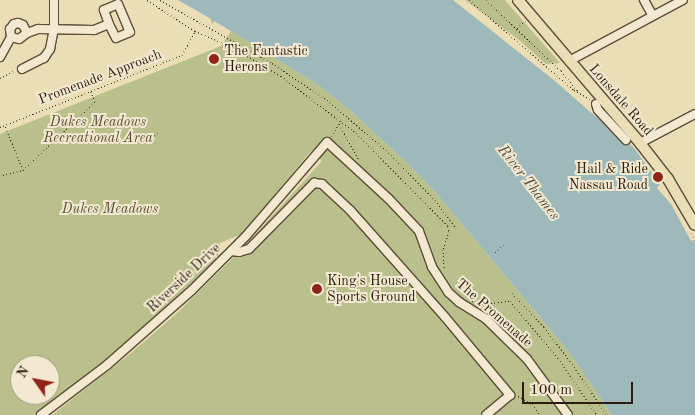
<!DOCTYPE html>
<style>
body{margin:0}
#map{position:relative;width:695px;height:415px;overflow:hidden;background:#ebddb6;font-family:"Old Standard TT",serif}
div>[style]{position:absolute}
.green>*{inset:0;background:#bac08c}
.water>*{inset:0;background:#9eb9ba}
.path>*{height:1px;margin-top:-0.5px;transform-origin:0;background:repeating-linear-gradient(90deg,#2c1d0f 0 1px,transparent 0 3.5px)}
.roads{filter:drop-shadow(1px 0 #5c4d39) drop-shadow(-1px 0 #5c4d39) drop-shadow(0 1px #5c4d39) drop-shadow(0 -1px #5c4d39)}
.minor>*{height:8px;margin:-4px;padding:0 4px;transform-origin:4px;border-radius:4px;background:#f2e9d0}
.major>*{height:10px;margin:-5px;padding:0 5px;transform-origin:5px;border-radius:5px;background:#ebddb6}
.dots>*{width:14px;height:14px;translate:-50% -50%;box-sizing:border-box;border:2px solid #f2e9d0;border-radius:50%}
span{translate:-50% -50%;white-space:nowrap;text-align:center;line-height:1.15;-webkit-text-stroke:4px #f2e9d0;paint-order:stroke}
.poi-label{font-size:14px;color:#2c1d0f}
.left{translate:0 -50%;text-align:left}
.right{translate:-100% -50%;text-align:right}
.street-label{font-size:14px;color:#2c1d0f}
.park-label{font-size:14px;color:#574e34;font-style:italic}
.water-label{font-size:15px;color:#4e4c42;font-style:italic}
.north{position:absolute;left:10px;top:355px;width:50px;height:50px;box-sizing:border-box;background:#f2e9d0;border:1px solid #a39783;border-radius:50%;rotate:303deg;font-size:14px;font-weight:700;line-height:20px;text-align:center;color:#2c1d0f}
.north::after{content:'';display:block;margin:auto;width:18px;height:22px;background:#8f2418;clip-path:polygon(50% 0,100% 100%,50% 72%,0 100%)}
.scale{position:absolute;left:522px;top:382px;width:111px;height:22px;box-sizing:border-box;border:2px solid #2c1d0f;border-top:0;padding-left:6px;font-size:15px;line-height:18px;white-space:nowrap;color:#2c1d0f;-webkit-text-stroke:4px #f2e9d0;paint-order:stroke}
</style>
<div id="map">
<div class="green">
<div style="clip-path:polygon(465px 0,505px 0,560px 63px,546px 64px,519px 40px)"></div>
<div style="clip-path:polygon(evenodd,231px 31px,317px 84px,351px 111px,409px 165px,436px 193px,569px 352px,612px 415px,52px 415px,126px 357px,175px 315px,239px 252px,322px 161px,311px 151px,242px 234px,220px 243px,218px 260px,104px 362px,34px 415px,0 415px,0 134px,221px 46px,231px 31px,20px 365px,50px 365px,50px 395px,20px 395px,20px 365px)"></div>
</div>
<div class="water">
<div style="clip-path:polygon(178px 0,453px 0,555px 81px,596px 117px,599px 114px,634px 148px,660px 184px,657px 188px,671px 204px,691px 241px,693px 240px,695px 243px,695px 415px,612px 415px,569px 352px,436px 193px,409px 165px,351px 111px,317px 84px,231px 31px,214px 21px,212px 24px,211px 19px)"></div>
</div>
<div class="path">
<div style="left:147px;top:0;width:57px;rotate:32.9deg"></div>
<div style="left:195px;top:31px;width:40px;rotate:23.4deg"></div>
<div style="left:232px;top:47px;width:57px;rotate:30.6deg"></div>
<div style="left:281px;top:76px;width:94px;rotate:37.2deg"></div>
<div style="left:356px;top:133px;width:131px;rotate:45.3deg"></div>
<div style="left:448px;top:226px;width:5px;rotate:79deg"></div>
<div style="left:449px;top:231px;width:19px;rotate:108deg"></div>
<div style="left:443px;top:249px;width:20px;rotate:87deg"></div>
<div style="left:160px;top:0;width:129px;rotate:29.4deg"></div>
<div style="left:272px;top:63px;width:66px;rotate:33.9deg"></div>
<div style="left:327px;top:100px;width:77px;rotate:40.3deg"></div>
<div style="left:386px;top:150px;width:70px;rotate:45.6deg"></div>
<div style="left:435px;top:200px;width:35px;rotate:53deg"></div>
<div style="left:469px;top:0;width:138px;rotate:40.6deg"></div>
<div style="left:574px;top:90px;width:18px;rotate:29deg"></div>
<div style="left:486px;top:0;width:103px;rotate:43.4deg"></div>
<div style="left:561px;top:71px;width:3px;rotate:-18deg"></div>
<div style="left:517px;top:28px;width:11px;rotate:-41deg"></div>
<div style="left:561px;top:71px;width:26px;rotate:50deg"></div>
<div style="left:0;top:78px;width:16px;rotate:-27deg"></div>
<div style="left:339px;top:124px;width:41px;rotate:60.9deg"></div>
<div style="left:0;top:127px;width:196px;rotate:-21.6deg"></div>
<div style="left:182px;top:55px;width:26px;rotate:-61deg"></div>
<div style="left:331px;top:136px;width:18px;rotate:-56deg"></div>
<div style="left:149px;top:140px;width:11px;rotate:-38deg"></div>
<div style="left:23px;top:170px;width:99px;rotate:-43.4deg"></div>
<div style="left:95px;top:102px;width:11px;rotate:-112deg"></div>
<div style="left:3px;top:175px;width:21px;rotate:-14deg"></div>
<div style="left:23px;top:170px;width:48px;rotate:-112.2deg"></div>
<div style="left:691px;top:233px;width:8px;rotate:60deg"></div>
<div style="left:495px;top:252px;width:11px;rotate:-38deg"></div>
<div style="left:512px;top:293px;width:47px;rotate:46.7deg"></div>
<div style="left:544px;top:327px;width:43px;rotate:52.6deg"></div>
<div style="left:570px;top:361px;width:65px;rotate:55.6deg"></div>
<div style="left:472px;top:301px;width:12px;rotate:14deg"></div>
<div style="left:484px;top:304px;width:26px;rotate:-7deg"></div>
<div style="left:510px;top:301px;width:75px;rotate:49.9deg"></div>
<div style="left:558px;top:358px;width:69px;rotate:55.6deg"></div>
<div style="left:518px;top:396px;width:16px;rotate:30deg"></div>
<div style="left:532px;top:404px;width:14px;rotate:54deg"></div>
</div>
<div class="roads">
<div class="minor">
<div style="left:644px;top:0;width:18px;rotate:61deg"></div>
<div style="left:11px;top:37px;width:8px;rotate:14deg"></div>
<div style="left:19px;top:39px;width:10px;rotate:-37deg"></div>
<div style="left:27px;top:33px;width:12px;rotate:-20deg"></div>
<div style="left:38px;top:29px;width:56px;rotate:1deg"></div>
<div style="left:94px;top:30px;width:16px;rotate:-22deg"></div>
<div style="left:109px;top:24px;width:15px;rotate:-110deg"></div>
<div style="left:104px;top:10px;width:15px;rotate:-23deg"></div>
<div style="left:118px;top:4px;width:30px;rotate:67deg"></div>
<div style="left:130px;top:32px;width:15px;rotate:157deg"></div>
<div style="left:116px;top:38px;width:16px;rotate:-117deg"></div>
<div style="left:0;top:57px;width:23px;rotate:-61deg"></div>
<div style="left:11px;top:37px;width:8px;rotate:-97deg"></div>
<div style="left:10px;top:29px;width:6px;rotate:-51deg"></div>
<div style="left:14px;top:24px;width:4px;rotate:-14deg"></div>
<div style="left:18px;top:23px;width:5px;rotate:22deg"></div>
<div style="left:23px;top:25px;width:9px;rotate:63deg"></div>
<div style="left:569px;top:61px;width:129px;rotate:-28.2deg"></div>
<div style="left:22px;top:69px;width:25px;rotate:-27deg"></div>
<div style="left:44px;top:58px;width:11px;rotate:-56deg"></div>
<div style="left:50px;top:49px;width:21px;rotate:-79deg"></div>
<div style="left:54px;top:28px;width:28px;rotate:-90deg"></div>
<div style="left:596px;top:104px;width:6px;rotate:72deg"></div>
<div style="left:598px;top:110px;width:41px;rotate:47deg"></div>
<div style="left:640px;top:143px;width:62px;rotate:-27.8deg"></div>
<div style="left:232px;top:251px;width:7px;rotate:8deg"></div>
<div style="left:239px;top:252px;width:10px;rotate:-17deg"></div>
<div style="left:249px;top:249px;width:93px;rotate:-45.4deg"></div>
<div style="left:314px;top:183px;width:8px;rotate:7deg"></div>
<div style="left:322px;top:184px;width:38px;rotate:43deg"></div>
<div style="left:350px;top:210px;width:143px;rotate:48.4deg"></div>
<div style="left:445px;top:317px;width:102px;rotate:50.2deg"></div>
<div style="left:510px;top:395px;width:31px;rotate:140deg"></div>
<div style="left:41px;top:415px;width:83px;rotate:-37.1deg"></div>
<div style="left:107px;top:365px;width:113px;rotate:-41.4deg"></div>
<div style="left:192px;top:290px;width:76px;rotate:-45deg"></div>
<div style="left:246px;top:236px;width:124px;rotate:-49.2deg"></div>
<div style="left:327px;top:142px;width:83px;rotate:42.6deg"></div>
<div style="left:388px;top:198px;width:45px;rotate:46.8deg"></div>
<div style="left:419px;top:231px;width:38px;rotate:70deg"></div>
<div style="left:432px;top:267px;width:30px;rotate:57deg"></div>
<div style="left:448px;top:292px;width:15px;rotate:42deg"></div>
<div style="left:459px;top:302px;width:32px;rotate:32deg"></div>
<div style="left:486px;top:319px;width:57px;rotate:44.3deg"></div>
<div style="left:527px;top:359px;width:69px;rotate:53.8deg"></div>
</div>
<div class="major">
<div style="left:518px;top:0;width:188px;rotate:49.5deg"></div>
<div style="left:640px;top:143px;width:46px;rotate:52.1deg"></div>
<div style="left:668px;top:179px;width:53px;rotate:59.6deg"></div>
</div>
</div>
<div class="dots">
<div style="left:214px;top:59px;background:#8f2418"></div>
<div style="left:658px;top:177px;background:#8f2418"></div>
<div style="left:317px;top:289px;background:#8f2418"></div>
</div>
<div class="poi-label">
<span class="left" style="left:224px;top:59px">The Fantastic<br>Herons</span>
<span class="right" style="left:648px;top:177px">Hail &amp; Ride<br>Nassau Road</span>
<span class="left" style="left:327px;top:289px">King's House<br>Sports Ground</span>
</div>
<div class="street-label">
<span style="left:100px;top:77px;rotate:-21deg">Promenade Approach</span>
<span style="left:621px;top:100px;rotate:49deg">Lonsdale Road</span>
<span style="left:184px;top:278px;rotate:-43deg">Riverside Drive</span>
<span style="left:494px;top:313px;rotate:41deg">The Promenade</span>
</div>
<div class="park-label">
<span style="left:98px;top:130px">Dukes Meadows<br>Recreational Area</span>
<span style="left:110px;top:209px">Dukes Meadows</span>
</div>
<div class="water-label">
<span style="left:528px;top:183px;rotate:52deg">River Thames</span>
</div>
<div class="north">N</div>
<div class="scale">100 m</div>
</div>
